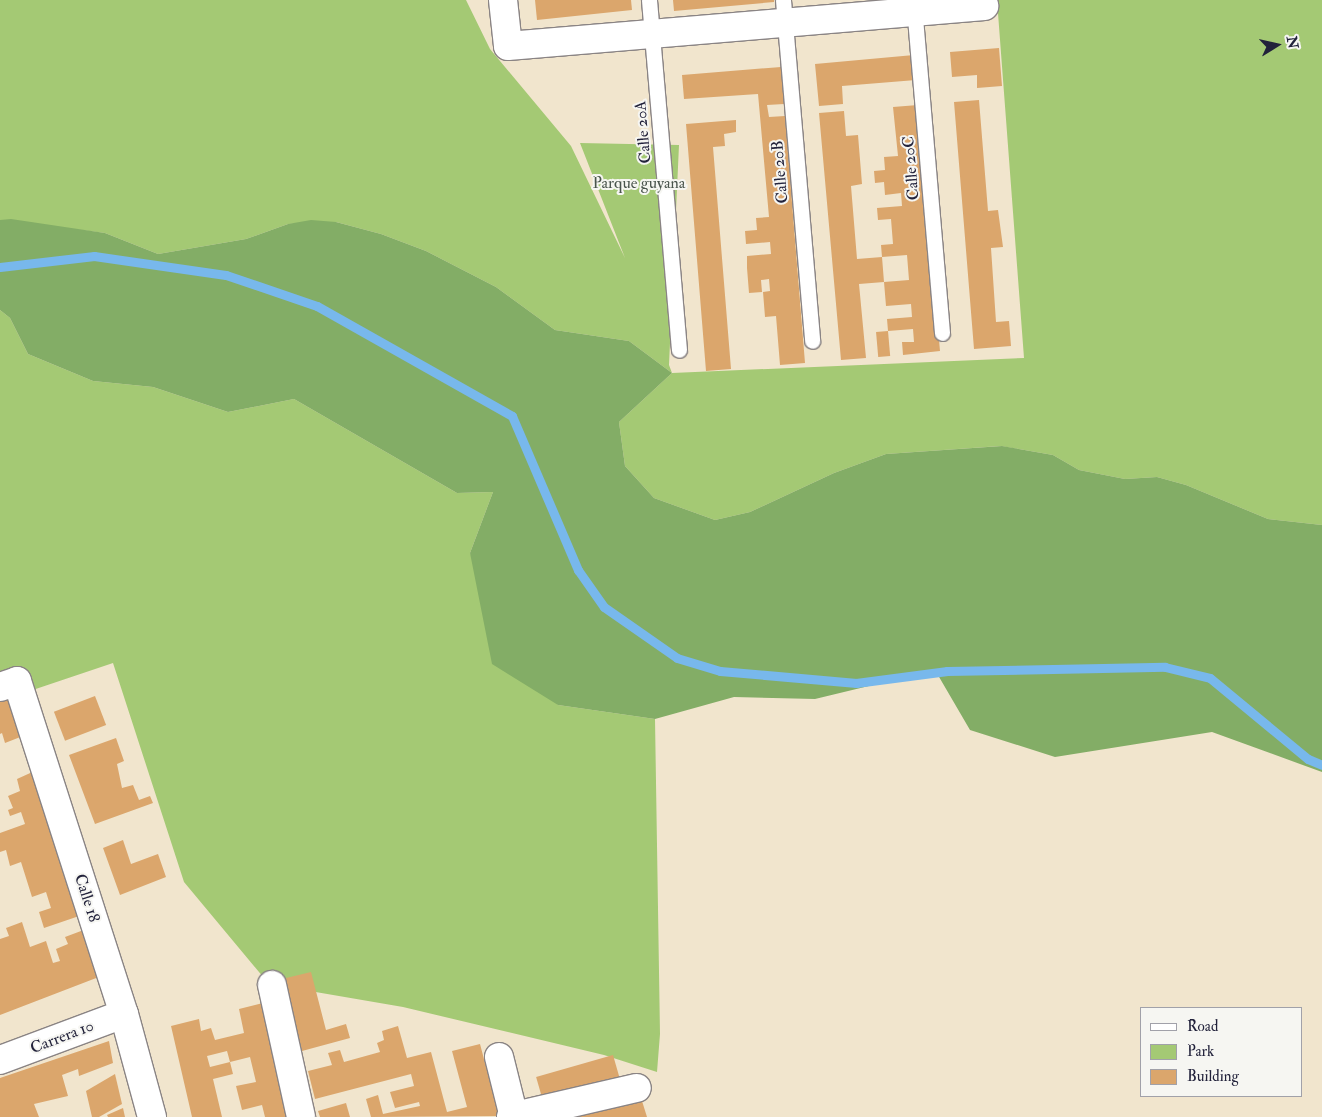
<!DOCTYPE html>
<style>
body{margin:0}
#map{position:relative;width:1322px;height:1117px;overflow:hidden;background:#f1e5cd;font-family:"IM FELL Double Pica",serif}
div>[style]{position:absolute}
.green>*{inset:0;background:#a4c974}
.forest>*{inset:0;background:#83ad66}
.stream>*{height:9px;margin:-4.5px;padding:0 4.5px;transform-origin:4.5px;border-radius:4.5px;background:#78b8ec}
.building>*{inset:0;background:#dba66c;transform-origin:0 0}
.roads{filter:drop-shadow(1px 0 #8a8484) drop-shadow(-1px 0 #8a8484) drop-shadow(0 1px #8a8484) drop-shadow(0 -1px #8a8484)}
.lane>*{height:15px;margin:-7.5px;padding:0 7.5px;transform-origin:7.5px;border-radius:7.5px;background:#fff}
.street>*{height:28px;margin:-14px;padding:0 14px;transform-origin:14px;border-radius:14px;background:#fff}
span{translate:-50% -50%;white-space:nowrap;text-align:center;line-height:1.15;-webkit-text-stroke:4px #f6f6f2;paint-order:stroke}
.street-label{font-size:16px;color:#22223b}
.park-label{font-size:16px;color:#49544c}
.legend{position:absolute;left:1140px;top:1007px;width:162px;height:90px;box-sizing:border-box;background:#f6f6f2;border:1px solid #a1a1a9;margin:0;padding:6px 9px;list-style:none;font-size:15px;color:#22223b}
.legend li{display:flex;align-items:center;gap:10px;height:25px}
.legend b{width:25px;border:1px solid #a1a1a9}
.north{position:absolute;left:1252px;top:20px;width:50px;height:50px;-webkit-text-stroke:4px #f6f6f2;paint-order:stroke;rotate:80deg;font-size:14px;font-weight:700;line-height:20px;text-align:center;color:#22223b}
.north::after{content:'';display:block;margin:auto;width:18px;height:22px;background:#22223b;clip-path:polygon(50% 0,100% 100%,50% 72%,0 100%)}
</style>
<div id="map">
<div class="green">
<div style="clip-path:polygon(0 0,466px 0,490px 49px,571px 146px,625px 258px,580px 143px,679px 145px,669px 365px,672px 373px,1024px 358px,997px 0,1322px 0,1322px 525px,1268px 519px,1186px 485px,1157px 477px,1125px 479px,1079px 470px,1053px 455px,1001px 446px,886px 454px,834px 473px,750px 512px,715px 520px,654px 498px,625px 466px,619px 422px,672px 373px,629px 341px,555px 330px,496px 287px,426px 251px,381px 234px,336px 222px,288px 224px,246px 239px,158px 254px,105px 233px,0 220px)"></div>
<div style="clip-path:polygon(0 310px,10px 318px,28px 354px,93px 381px,153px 387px,228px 412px,294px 399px,457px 493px,493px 492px,470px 553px,558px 705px,655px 719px,660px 1034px,657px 1072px,604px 1055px,403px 1007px,269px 984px,184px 882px,113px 663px,0 701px)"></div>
</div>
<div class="forest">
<div style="clip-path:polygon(11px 219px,105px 233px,158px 254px,246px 239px,288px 224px,311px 220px,336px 222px,381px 234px,426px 251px,496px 287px,555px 330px,629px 341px,672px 373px,619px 422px,625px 466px,654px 498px,715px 520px,750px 512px,834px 473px,886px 454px,1002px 446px,1053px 455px,1079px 470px,1125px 479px,1157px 477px,1186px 485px,1268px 519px,1322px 525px,1322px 772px,1212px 732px,1055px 757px,970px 730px,935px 670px,815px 699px,734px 697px,655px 719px,558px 705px,492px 664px,470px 553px,493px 492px,457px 493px,294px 399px,228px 412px,153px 387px,93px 381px,28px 354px,10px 318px,0 310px,0 220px)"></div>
</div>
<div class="stream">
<div style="left:0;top:267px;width:95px;rotate:-6.7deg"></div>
<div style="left:94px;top:256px;width:133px;rotate:8.2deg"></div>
<div style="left:226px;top:275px;width:96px;rotate:18.8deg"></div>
<div style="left:317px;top:306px;width:224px;rotate:29.4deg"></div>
<div style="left:512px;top:416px;width:168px;rotate:66.8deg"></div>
<div style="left:578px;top:570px;width:45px;rotate:54.9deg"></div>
<div style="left:604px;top:607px;width:89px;rotate:34.9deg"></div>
<div style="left:677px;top:658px;width:45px;rotate:16.8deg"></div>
<div style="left:720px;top:671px;width:137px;rotate:5deg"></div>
<div style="left:856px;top:683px;width:92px;rotate:-7.5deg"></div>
<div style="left:947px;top:671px;width:218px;rotate:-1.1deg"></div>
<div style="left:1165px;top:667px;width:46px;rotate:13.7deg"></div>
<div style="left:1210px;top:678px;width:127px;rotate:39.6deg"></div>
<div style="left:1308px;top:759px;width:15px;rotate:23deg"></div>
</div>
<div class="building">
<div style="clip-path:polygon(535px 0,631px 0,632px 10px,537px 20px)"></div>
<div style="clip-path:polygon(673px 0,774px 0,774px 2px,674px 11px)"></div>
<div style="clip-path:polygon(999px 48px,1002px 86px,977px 88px,977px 75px,952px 77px,950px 52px)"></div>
<div style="clip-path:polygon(914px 55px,916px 80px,842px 86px,843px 104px,819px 106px,815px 64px)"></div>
<div style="clip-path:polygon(781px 67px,784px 104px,767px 105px,769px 117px,785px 116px,805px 363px,780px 365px,776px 316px,765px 317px,763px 292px,770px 291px,769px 279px,761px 280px,762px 292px,749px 293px,747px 268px,747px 256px,771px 254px,770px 242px,746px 244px,745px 231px,757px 230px,756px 218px,769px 217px,758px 94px,684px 99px,682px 75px)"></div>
<div style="clip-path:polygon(979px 100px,988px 211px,998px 210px,1003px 247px,991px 248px,996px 322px,1009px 321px,1011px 346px,974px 349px,954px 102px)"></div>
<div style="clip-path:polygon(918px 105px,940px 351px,903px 355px,902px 342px,914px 342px,913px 329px,888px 331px,887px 319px,912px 317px,911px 304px,886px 306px,884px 282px,909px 280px,907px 255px,882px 257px,881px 245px,893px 244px,891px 219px,878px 220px,877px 208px,902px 206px,901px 193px,885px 195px,884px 182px,875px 183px,874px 171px,885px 170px,884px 157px,898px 156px,893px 107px)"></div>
<div style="clip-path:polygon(844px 111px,846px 136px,858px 135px,862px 184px,851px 186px,857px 259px,882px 257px,884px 282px,859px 284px,866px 358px,841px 360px,819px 113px)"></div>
<div style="clip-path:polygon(736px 120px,736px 132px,724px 134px,725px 146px,713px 147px,731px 369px,706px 371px,686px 124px)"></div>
<div style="left:888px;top:331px;width:25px;height:12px;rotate:85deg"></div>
<div style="clip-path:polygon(13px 693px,28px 734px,5px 743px,2px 733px,0 734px,0 698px)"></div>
<div style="left:95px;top:696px;width:31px;height:44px;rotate:69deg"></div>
<div style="clip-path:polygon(116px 738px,124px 761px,117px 764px,122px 788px,133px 785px,139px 800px,150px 796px,153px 803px,95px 824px,69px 755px)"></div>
<div style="clip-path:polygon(39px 769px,85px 914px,44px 928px,39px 912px,51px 908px,46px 892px,32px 897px,21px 862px,10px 866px,6px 850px,0 852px,0 833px,25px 824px,21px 812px,10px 816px,8px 810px,13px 808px,8px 796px,20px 791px,17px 779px)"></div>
<div style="clip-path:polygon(123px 840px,131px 864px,158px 854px,166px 877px,120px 895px,103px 848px)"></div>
<div style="clip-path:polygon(22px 922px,30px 947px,46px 941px,53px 963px,60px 961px,56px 949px,68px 944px,65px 937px,89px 928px,104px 975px,0 1015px,0 939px,9px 936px,6px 928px)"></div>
<div style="clip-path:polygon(311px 972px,326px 1030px,346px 1024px,350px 1038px,302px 1051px,282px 979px)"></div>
<div style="clip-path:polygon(267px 1002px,295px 1117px,265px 1117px,262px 1105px,242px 1110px,236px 1086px,256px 1082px,250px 1057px,230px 1062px,227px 1051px,207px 1056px,210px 1067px,230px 1062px,233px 1074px,213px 1079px,222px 1117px,192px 1117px,171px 1026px,199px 1019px,201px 1031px,211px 1028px,215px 1040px,244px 1033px,239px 1009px)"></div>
<div style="clip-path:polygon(398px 1026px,407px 1058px,431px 1052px,447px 1112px,467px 1107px,452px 1051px,480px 1044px,499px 1116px,371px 1117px,366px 1099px,378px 1095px,383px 1114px,420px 1106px,419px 1102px,395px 1108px,390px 1092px,414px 1086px,411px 1074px,315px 1099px,308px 1071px,332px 1065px,328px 1053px,340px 1050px,344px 1062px,380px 1052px,377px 1043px,384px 1040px,382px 1031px)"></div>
<div style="clip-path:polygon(109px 1041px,113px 1063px,79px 1076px,78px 1069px,62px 1075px,68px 1096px,34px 1104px,39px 1117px,0 1117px,0 1078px)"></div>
<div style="left:613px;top:1055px;width:25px;height:80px;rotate:74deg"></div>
<div style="clip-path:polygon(115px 1074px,122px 1104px,99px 1117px,92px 1117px,86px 1091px)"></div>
<div style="clip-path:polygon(642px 1101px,647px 1117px,579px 1117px,579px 1116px)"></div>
<div style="clip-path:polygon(346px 1103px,350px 1117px,320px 1117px,318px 1111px)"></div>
<div style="clip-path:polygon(123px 1108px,125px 1117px,108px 1117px,107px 1115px)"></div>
</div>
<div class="roads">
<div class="lane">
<div style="left:649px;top:0;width:351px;rotate:85.1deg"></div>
<div style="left:783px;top:0;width:342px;rotate:85.1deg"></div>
<div style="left:914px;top:6px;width:328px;rotate:85.1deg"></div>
</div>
<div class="street">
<div style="left:503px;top:0;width:46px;rotate:83.8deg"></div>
<div style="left:508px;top:46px;width:478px;rotate:-4.8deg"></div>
<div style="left:0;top:687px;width:18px;rotate:-19deg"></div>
<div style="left:17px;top:681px;width:350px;rotate:72.2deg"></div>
<div style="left:124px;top:1014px;width:107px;rotate:74.8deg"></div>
<div style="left:272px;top:985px;width:135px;rotate:77.6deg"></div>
<div style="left:499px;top:1057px;width:62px;rotate:76deg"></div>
<div style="left:0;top:1060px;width:132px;rotate:-20.4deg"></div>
<div style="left:511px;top:1117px;width:129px;rotate:-13deg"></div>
</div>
</div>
<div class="street-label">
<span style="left:643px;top:132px;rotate:-95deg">Calle 20A</span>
<span style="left:911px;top:168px;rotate:-95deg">Calle 20C</span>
<span style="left:780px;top:172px;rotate:-95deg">Calle 20B</span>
<span style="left:87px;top:898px;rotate:72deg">Calle 18</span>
<span style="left:62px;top:1037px;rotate:-21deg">Carrera 10</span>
</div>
<div class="park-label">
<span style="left:639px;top:183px">Parque guyana</span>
</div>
<ul class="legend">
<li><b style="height:6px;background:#fff"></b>Road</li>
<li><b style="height:14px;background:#a4c974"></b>Park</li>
<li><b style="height:14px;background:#dba66c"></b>Building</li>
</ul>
<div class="north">N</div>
</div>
